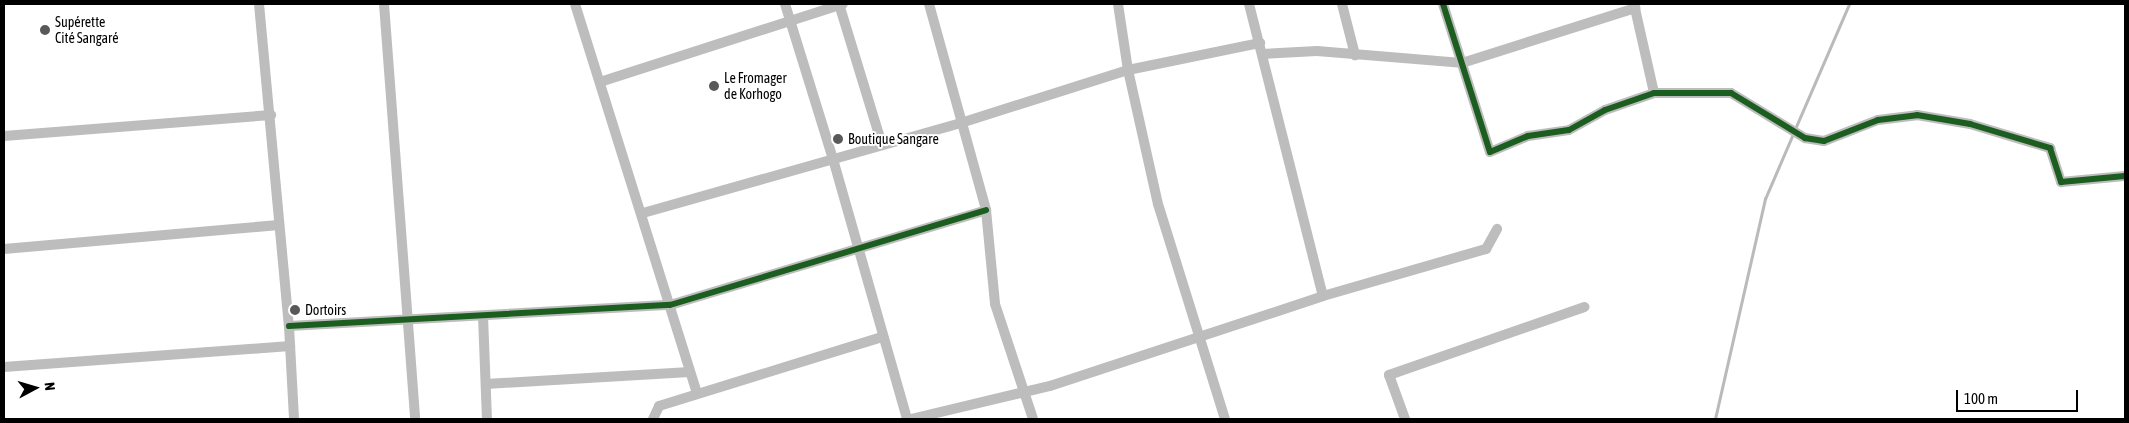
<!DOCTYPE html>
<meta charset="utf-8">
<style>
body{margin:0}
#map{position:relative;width:2129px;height:423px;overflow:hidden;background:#fff;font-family:"Asap Condensed",sans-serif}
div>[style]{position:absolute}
.stream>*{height:2.5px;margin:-1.25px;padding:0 1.25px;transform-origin:1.25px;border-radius:1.25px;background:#bababa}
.minor>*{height:10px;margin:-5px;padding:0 5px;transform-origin:5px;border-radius:5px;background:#bdbdbd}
.cycleway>*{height:6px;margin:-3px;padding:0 3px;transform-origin:3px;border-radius:3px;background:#1b5e20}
.dots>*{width:14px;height:14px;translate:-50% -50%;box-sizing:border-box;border:2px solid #fff;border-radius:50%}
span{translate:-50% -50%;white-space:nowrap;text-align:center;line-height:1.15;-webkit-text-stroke:4px #fff;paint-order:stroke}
.poi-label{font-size:14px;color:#000}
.left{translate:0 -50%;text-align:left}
.frame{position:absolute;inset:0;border:5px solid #000;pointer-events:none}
.north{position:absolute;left:10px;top:363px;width:50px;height:50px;-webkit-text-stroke:4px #fff;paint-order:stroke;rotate:84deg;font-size:14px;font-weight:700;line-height:20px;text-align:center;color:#000}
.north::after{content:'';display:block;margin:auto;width:18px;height:22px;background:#000;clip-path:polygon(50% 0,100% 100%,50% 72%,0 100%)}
.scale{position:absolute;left:1956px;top:390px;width:122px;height:22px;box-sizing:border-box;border:2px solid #000;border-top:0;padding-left:6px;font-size:15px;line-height:18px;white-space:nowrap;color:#000;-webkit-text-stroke:4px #fff;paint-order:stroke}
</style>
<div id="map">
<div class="stream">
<div style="left:1795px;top:129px;width:136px;rotate:-66.6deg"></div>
<div style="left:1715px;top:419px;width:226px;rotate:-77.2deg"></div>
<div style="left:1765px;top:199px;width:71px;rotate:-66.7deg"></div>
</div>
<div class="minor">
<div style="left:259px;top:4px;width:323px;rotate:84.7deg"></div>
<div style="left:289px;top:326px;width:93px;rotate:86.9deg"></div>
<div style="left:384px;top:4px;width:416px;rotate:85.7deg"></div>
<div style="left:575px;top:4px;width:408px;rotate:72.6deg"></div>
<div style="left:785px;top:4px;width:162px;rotate:72.8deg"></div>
<div style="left:833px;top:159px;width:270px;rotate:74.1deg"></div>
<div style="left:839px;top:4px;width:147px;rotate:73deg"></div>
<div style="left:929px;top:4px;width:214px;rotate:74.5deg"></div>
<div style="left:986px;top:210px;width:94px;rotate:84.5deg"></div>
<div style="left:995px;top:304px;width:121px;rotate:71.7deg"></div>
<div style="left:1118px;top:4px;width:67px;rotate:81.4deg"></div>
<div style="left:1128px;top:70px;width:137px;rotate:77.4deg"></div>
<div style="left:1158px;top:204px;width:225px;rotate:72.7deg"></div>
<div style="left:1249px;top:4px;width:301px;rotate:75.8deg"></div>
<div style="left:1342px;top:4px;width:53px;rotate:75.7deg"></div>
<div style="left:1443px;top:4px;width:155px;rotate:72.4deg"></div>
<div style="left:1490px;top:152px;width:41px;rotate:-22.8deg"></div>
<div style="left:1528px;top:136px;width:41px;rotate:-8.3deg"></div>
<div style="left:1569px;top:130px;width:41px;rotate:-29.1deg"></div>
<div style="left:1605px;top:110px;width:52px;rotate:-19.1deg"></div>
<div style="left:1654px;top:93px;width:77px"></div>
<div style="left:1731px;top:93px;width:87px;rotate:31.3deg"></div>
<div style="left:1805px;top:138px;width:19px;rotate:9deg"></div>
<div style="left:1824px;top:141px;width:58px;rotate:-21.3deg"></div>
<div style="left:1878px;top:120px;width:39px;rotate:-7deg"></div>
<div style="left:1917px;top:115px;width:54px;rotate:9.6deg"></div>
<div style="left:1970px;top:124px;width:84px;rotate:16.7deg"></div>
<div style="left:2050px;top:148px;width:36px;rotate:72deg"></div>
<div style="left:2061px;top:182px;width:64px;rotate:-5.4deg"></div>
<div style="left:1634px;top:4px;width:91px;rotate:77.3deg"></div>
<div style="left:1262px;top:54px;width:55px;rotate:-3.1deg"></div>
<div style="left:1317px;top:51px;width:145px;rotate:4.7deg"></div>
<div style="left:1462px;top:63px;width:182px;rotate:-17.6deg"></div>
<div style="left:600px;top:82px;width:255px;rotate:-17.8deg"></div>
<div style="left:4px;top:136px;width:268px;rotate:-4.5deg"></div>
<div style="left:643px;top:213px;width:334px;rotate:-15.8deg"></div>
<div style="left:964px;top:122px;width:172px;rotate:-17.6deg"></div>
<div style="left:1128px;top:70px;width:135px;rotate:-11.6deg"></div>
<div style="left:4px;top:249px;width:276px;rotate:-5deg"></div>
<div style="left:483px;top:316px;width:103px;rotate:87.8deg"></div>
<div style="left:289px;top:326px;width:382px;rotate:-3.2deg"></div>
<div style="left:670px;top:305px;width:330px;rotate:-16.7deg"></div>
<div style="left:4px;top:367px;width:287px;rotate:-4.2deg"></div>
<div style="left:486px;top:384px;width:204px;rotate:-3.4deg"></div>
<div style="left:653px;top:419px;width:14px;rotate:-65deg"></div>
<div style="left:659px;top:406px;width:233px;rotate:-17.2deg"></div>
<div style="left:911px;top:419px;width:143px;rotate:-13.4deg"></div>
<div style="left:1050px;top:386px;width:287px;rotate:-18.2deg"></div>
<div style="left:1323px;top:296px;width:170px;rotate:-16.1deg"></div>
<div style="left:1486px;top:249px;width:23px;rotate:-61deg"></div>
<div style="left:1405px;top:419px;width:47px;rotate:-110deg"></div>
<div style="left:1389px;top:375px;width:207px;rotate:-19.2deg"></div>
</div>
<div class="cycleway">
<div style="left:1443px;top:4px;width:155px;rotate:72.4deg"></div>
<div style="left:1490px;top:152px;width:41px;rotate:-22.8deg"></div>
<div style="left:1528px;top:136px;width:41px;rotate:-8.3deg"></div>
<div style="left:1569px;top:130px;width:41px;rotate:-29.1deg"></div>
<div style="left:1605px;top:110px;width:52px;rotate:-19.1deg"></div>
<div style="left:1654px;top:93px;width:77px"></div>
<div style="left:1731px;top:93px;width:87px;rotate:31.3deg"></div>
<div style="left:1805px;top:138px;width:19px;rotate:9deg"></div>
<div style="left:1824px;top:141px;width:58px;rotate:-21.3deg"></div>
<div style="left:1878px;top:120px;width:39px;rotate:-7deg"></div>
<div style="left:1917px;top:115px;width:54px;rotate:9.6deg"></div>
<div style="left:1970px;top:124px;width:84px;rotate:16.7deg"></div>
<div style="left:2050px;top:148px;width:36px;rotate:72deg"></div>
<div style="left:2061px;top:182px;width:64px;rotate:-5.4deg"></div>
<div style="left:289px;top:326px;width:382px;rotate:-3.2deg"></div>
<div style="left:670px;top:305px;width:330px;rotate:-16.7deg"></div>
</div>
<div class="dots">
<div style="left:45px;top:30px;background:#595959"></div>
<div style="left:714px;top:86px;background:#595959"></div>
<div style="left:838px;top:139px;background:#595959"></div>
<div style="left:295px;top:310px;background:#595959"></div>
</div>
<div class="poi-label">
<span class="left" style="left:55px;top:30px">Supérette<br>Cité Sangaré</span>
<span class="left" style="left:724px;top:86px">Le Fromager<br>de Korhogo</span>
<span class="left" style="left:848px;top:139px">Boutique Sangare</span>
<span class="left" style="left:305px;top:310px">Dortoirs</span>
</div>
<div class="frame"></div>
<div class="north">N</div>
<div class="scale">100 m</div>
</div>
